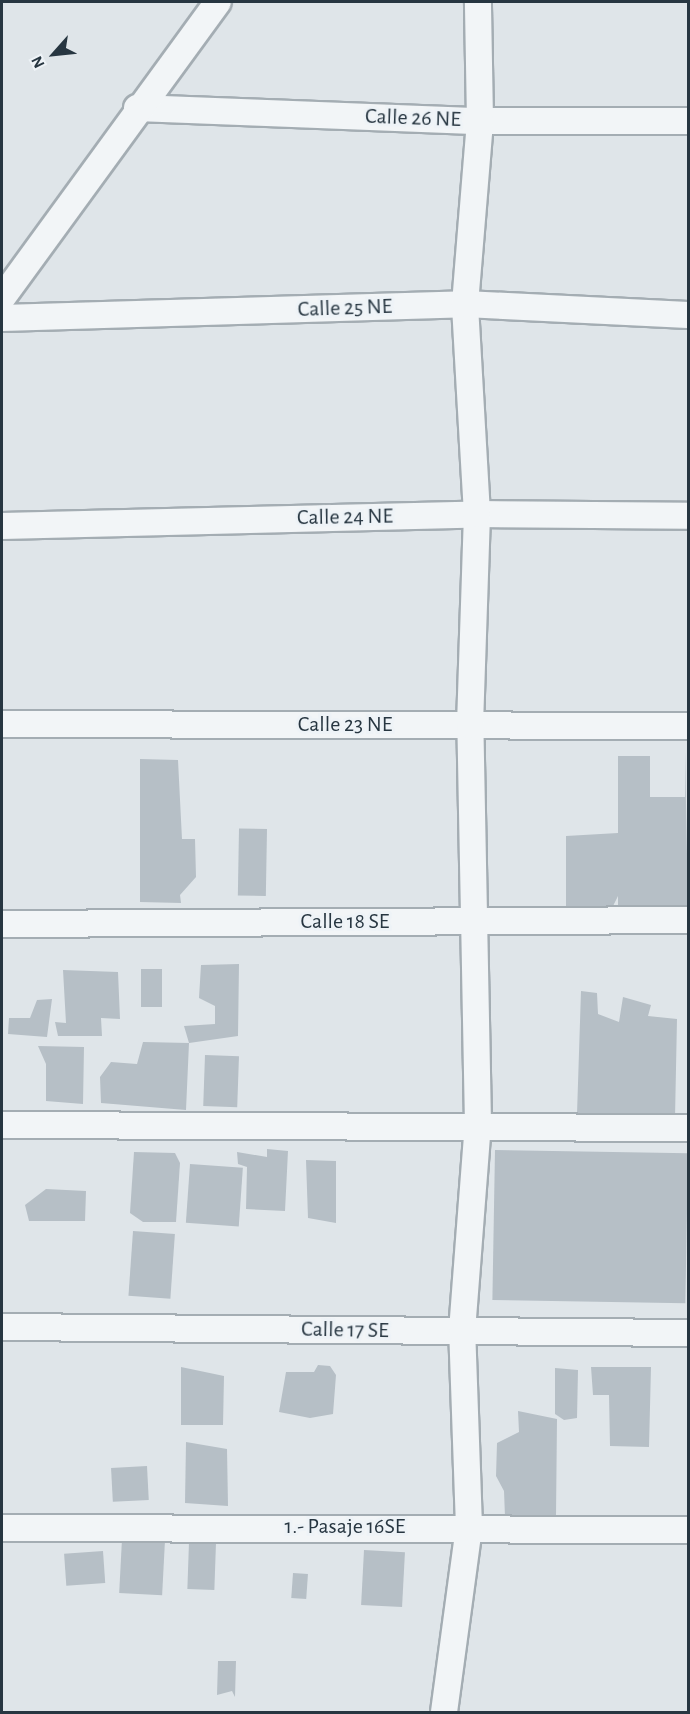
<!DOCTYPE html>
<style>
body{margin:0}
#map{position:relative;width:690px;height:1714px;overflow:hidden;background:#dfe5e9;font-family:"Alegreya Sans",sans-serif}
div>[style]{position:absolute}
.building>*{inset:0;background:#b6bfc6;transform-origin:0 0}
.roads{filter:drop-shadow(2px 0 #a4adb3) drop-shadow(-2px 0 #a4adb3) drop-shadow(0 2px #a4adb3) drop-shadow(0 -2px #a4adb3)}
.street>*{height:26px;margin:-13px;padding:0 13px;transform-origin:13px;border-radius:13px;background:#f2f5f7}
span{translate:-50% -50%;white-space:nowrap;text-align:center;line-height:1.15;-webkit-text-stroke:6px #eef3f7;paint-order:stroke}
.street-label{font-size:22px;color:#273641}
.frame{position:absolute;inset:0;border:3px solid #273641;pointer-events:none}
.north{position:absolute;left:24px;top:24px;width:60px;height:60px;-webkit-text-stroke:4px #eef3f7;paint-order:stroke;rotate:243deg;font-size:16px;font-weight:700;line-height:24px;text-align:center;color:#273641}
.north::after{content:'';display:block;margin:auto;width:21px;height:27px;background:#273641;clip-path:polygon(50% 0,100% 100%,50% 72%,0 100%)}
</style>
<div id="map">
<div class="building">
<div style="clip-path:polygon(685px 751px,688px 905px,618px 905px,618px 896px,611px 910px,566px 909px,566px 836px,618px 833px,618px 756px,650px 756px,650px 797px,685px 797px)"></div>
<div style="clip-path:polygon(140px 759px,178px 760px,182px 839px,195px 839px,196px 877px,180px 895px,181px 903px,140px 902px)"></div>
<div style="left:267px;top:829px;width:67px;height:28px;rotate:91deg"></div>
<div style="clip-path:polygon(239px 964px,238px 1036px,189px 1043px,186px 1110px,101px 1103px,100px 1077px,111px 1062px,137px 1064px,143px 1042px,189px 1043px,184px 1026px,215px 1024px,215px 1006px,199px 998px,201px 965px)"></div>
<div style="left:141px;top:969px;width:21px;height:38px"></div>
<div style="clip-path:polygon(63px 970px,118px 972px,120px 1019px,101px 1018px,102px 1036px,58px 1036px,55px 1022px,66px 1023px)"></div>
<div style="clip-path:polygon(581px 991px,597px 993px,598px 1014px,619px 1022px,623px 997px,651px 1005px,648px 1016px,677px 1019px,675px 1118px,584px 1121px,577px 1114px)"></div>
<div style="clip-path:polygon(52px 999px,47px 1037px,8px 1034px,9px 1018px,30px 1018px,37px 1000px)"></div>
<div style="clip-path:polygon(38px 1046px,84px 1047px,83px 1104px,46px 1101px,46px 1064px)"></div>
<div style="left:205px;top:1055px;width:34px;height:51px;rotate:2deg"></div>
<div style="clip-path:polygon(267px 1149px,288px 1151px,285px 1211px,246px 1209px,247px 1167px,238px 1164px,237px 1152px,267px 1157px)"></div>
<div style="left:495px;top:1150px;width:193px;height:150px;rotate:1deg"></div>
<div style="clip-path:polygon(134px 1152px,175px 1153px,180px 1163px,176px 1222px,143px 1222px,130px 1213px)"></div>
<div style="clip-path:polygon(306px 1160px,336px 1161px,336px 1223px,308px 1218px)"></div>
<div style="left:190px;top:1164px;width:53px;height:59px;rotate:4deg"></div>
<div style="clip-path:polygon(46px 1189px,86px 1191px,85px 1221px,29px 1221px,25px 1205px)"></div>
<div style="left:133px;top:1231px;width:42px;height:65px;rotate:4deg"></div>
<div style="clip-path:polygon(318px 1365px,330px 1366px,336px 1375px,333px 1414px,310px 1418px,279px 1412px,286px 1372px,314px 1372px)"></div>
<div style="clip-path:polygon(181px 1367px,224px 1376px,223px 1425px,181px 1425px)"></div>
<div style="clip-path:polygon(591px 1367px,651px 1367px,649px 1447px,610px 1446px,609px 1395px,593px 1395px)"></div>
<div style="clip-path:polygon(555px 1368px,578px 1370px,577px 1418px,564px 1420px,555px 1414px)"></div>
<div style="clip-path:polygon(518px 1411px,557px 1419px,556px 1516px,505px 1517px,504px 1491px,496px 1476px,497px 1443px,519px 1432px)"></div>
<div style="clip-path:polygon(186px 1442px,227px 1449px,228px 1506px,185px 1503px)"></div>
<div style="left:147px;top:1466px;width:34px;height:36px;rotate:87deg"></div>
<div style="left:122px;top:1539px;width:43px;height:54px;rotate:3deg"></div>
<div style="left:189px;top:1542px;width:27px;height:47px;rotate:2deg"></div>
<div style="left:364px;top:1550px;width:41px;height:55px;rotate:3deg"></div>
<div style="left:103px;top:1551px;width:32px;height:39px;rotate:86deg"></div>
<div style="left:293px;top:1573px;width:15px;height:25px;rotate:4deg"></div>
<div style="clip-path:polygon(218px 1661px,236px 1661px,235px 1697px,232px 1691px,217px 1695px)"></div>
</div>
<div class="roads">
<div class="street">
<div style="left:137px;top:108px;width:343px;rotate:2.2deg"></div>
<div style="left:480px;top:121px;width:208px"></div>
<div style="left:2px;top:298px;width:366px;rotate:-53.9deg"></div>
<div style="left:2px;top:318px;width:463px;rotate:-1.7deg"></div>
<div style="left:465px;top:304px;width:223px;rotate:2.8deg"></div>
<div style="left:2px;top:526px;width:475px;rotate:-1.4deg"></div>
<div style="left:477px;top:514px;width:211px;rotate:0.5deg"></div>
<div style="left:2px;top:724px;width:686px;rotate:0.17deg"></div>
<div style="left:2px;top:924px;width:686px;rotate:-0.33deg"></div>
<div style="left:2px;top:1125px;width:686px;rotate:0.25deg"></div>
<div style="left:2px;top:1327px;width:686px;rotate:0.5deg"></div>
<div style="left:2px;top:1528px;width:686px;rotate:0.17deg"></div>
<div style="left:444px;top:1712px;width:187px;rotate:-82.3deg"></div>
<div style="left:469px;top:1527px;width:196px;rotate:-92deg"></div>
<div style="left:462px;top:1331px;width:208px;rotate:-85.6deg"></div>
<div style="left:478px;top:1124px;width:399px;rotate:-91.1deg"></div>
<div style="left:470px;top:725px;width:211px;rotate:-88.1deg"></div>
<div style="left:477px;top:514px;width:210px;rotate:-93.3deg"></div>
<div style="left:465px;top:304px;width:184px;rotate:-85.3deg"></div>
<div style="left:480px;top:121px;width:119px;rotate:-91deg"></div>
</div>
</div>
<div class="street-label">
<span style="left:413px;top:118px;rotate:2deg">Calle 26 NE</span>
<span style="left:345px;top:308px;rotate:-2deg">Calle 25 NE</span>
<span style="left:345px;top:517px;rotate:-1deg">Calle 24 NE</span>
<span style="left:345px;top:725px">Calle 23 NE</span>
<span style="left:345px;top:922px">Calle 18 SE</span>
<span style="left:345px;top:1330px;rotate:1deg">Calle 17 SE</span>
<span style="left:345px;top:1527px">1.- Pasaje 16SE</span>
</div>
<div class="frame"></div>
<div class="north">N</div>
</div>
